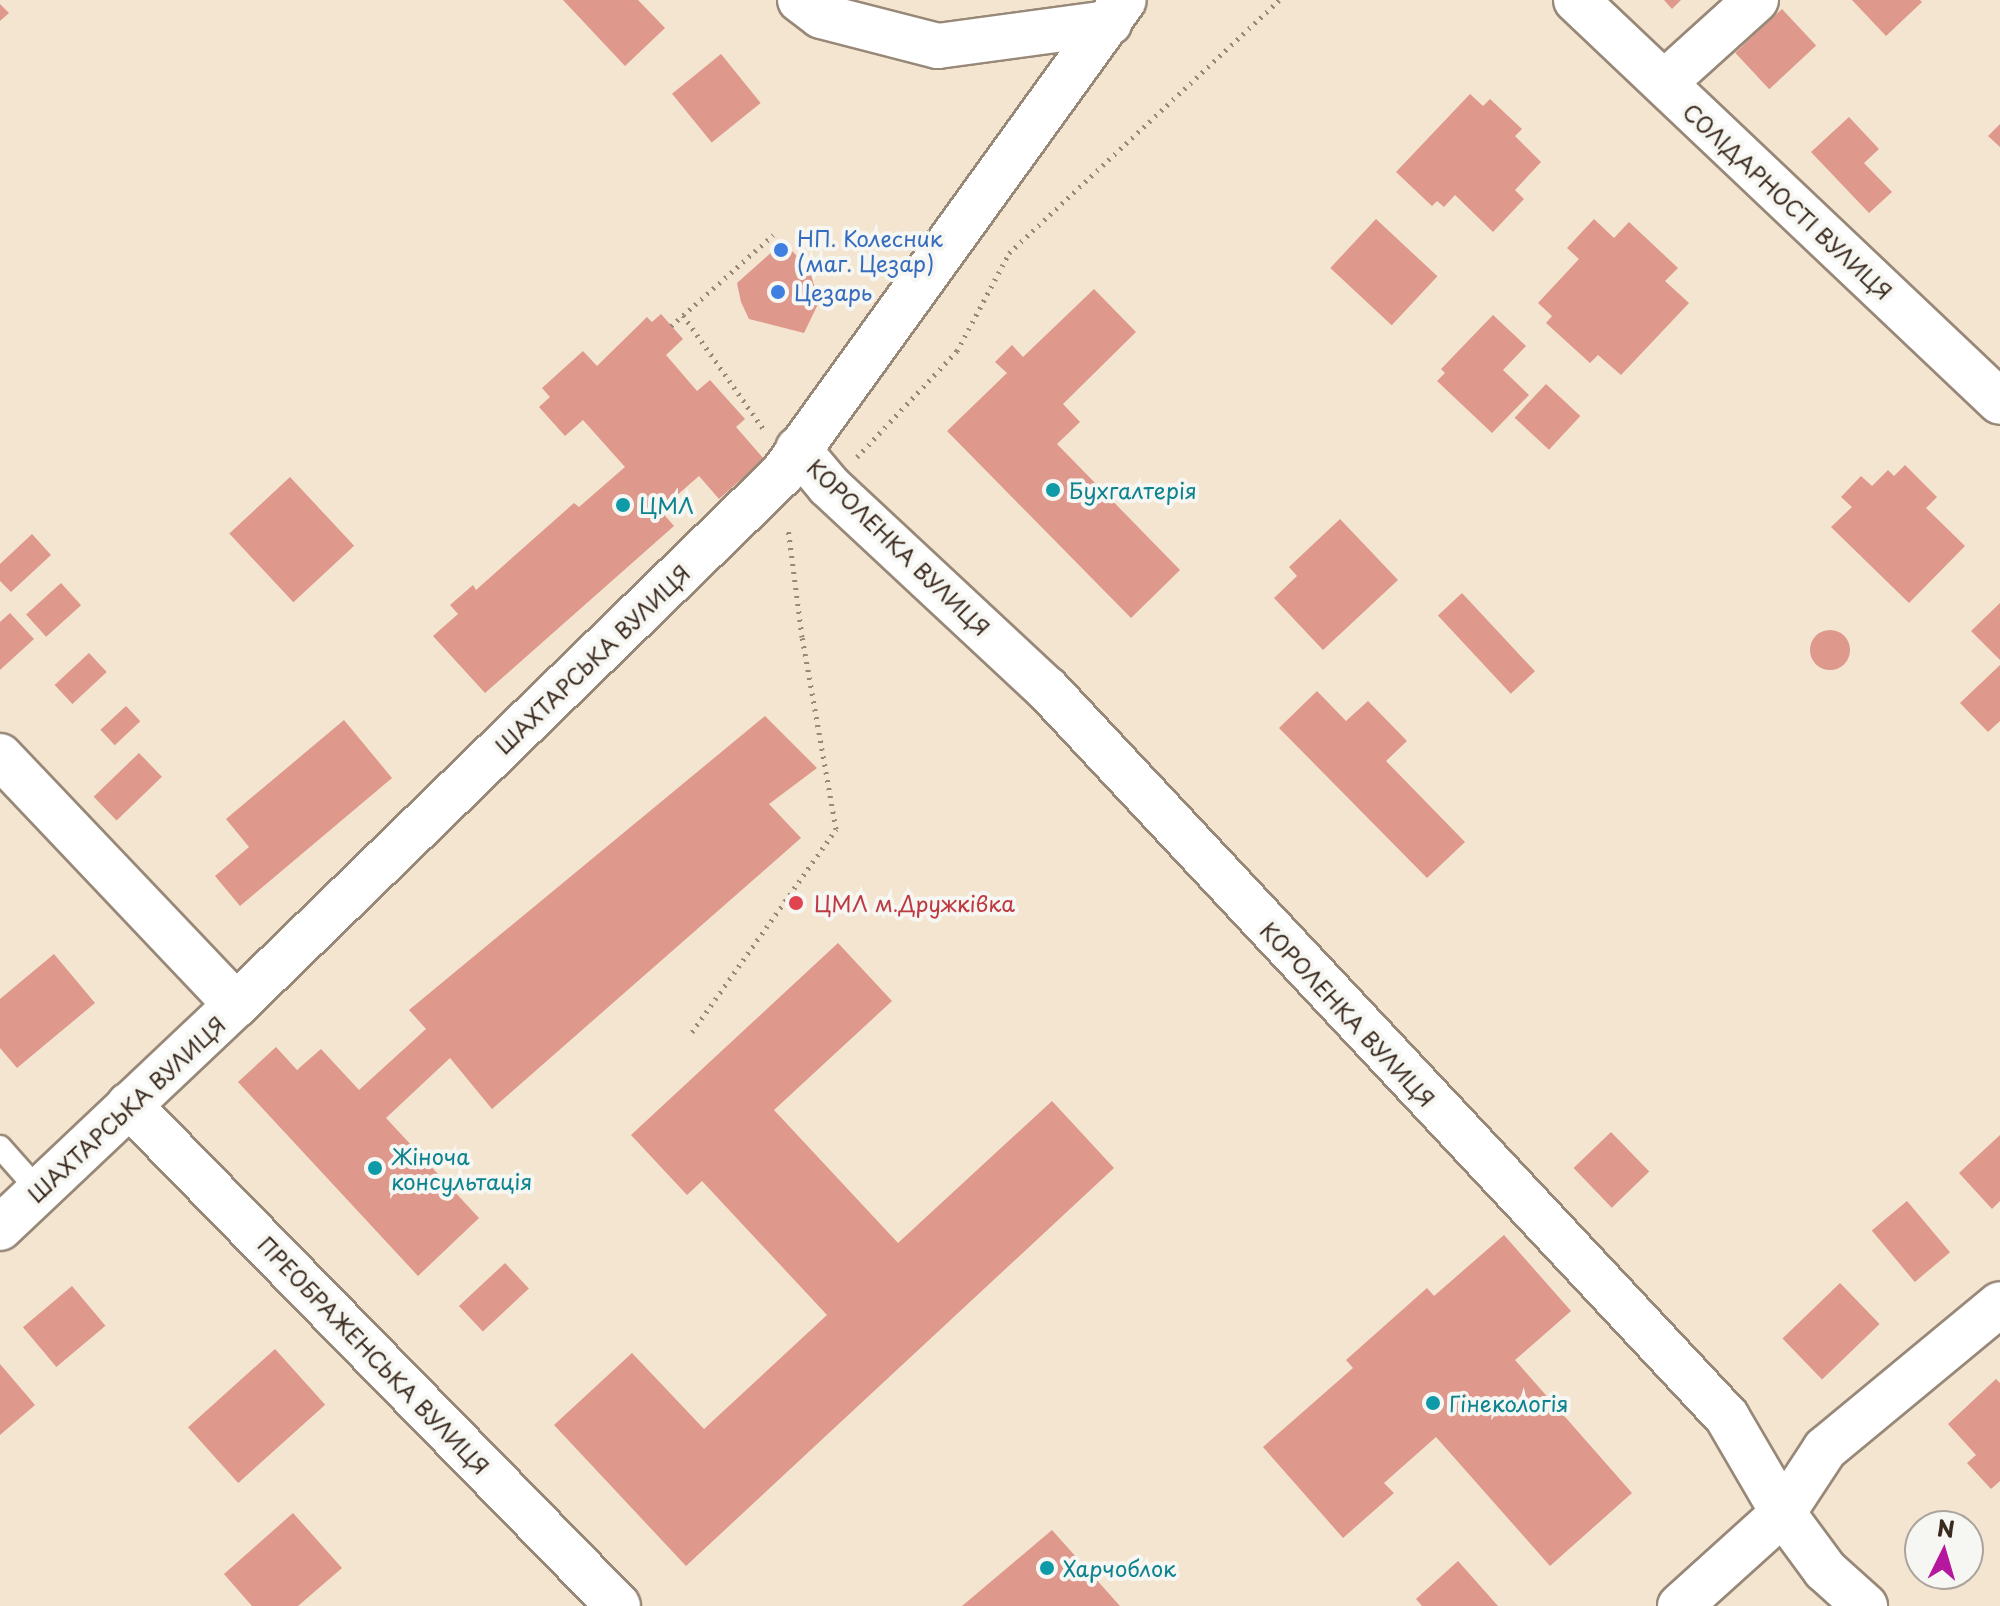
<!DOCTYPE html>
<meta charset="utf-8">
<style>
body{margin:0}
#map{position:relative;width:2000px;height:1606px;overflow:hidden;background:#f4e5d1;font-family:"Playpen Sans",sans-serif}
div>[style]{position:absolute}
.building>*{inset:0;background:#de988c;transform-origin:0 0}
.round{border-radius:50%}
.path>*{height:5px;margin-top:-2.5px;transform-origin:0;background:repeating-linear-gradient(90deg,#988878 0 2px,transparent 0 8px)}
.roads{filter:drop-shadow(2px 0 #988878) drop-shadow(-2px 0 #988878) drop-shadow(0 2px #988878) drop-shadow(0 -2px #988878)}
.service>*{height:22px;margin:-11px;padding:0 11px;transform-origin:11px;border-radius:11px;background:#fff}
.minor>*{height:44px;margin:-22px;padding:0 22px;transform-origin:22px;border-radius:22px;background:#fff}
.tertiary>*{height:44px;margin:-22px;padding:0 22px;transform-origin:22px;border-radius:22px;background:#fff}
.dots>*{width:22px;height:22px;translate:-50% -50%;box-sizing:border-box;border:4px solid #f6f6f2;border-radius:50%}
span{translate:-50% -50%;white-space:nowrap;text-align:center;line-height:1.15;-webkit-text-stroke:8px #f6f6f2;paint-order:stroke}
.street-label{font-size:22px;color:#3b2a1e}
.shop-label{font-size:22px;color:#366cbe}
.left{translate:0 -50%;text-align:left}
.culture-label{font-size:22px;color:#0d838f}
.health-label{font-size:22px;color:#be3a42}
.north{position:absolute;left:1904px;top:1510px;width:80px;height:80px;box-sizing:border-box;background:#f6f6f2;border:2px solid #aba49d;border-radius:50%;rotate:5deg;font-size:22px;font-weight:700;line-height:32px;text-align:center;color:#3b2a1e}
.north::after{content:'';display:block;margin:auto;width:28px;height:36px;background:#b5179e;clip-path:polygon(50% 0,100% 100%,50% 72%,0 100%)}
</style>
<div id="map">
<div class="building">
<div style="clip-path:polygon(563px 0,638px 0,665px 28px,625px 66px)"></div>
<div style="clip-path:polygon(1664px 0,1681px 0,1672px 9px)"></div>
<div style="clip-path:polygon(1852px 0,1920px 0,1922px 2px,1886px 36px)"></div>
<div style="clip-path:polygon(0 4px,9px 13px,0 21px)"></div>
<div style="left:1782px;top:9px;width:50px;height:64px;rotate:47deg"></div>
<div style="left:721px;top:54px;width:63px;height:63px;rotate:51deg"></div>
<div style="clip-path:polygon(1470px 94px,1483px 106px,1490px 99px,1522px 129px,1515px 136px,1541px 162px,1515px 190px,1524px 199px,1493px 232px,1455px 195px,1444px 207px,1437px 201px,1432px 206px,1396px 172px)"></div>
<div style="clip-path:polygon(1849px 117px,1879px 149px,1864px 163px,1892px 192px,1869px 213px,1811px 152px)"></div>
<div style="clip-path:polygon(2000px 124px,2000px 147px,1988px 136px)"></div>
<div style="left:1376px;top:219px;width:84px;height:67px;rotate:43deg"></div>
<div style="clip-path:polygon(1594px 219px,1614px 238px,1629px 222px,1678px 268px,1665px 281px,1689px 303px,1621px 375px,1598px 355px,1590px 363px,1546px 323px,1552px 316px,1538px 303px,1579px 259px,1567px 248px)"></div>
<div style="clip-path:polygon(783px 242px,809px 268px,819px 302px,804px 333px,749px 319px,741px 302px,737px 283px)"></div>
<div style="clip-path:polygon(1094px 289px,1136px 332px,1063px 404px,1080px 422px,1057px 444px,1180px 570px,1131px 618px,947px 431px,1007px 373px,995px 362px,1012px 345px,1023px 357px)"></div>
<div style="clip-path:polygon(661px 314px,683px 339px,666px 355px,697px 391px,710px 380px,745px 419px,736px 427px,764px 459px,719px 499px,699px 476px,660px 510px,674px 526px,485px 693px,433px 636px,458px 614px,450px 605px,473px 585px,476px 590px,574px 503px,579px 507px,625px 467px,583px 420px,565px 436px,539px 407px,550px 397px,542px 388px,583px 351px,597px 366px,647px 317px,652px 322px)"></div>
<div style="clip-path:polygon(1493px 315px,1526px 346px,1503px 370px,1529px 395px,1492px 433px,1437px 381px,1445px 373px,1441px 369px)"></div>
<div style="left:1546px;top:384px;width:47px;height:46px;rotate:43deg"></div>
<div style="clip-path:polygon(1905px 465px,1937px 497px,1926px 508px,1965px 546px,1909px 603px,1831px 527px,1852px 507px,1841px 497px,1861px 476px,1872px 486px,1888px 470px,1894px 476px)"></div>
<div style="left:290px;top:477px;width:94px;height:83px;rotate:47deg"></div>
<div style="clip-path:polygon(1340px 519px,1398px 580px,1323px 650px,1274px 598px,1297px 576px,1289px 567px)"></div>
<div style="clip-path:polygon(32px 534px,51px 555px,11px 592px,0 581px,0 564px)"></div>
<div style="left:61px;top:583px;width:30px;height:47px;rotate:48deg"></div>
<div style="left:1462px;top:593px;width:107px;height:33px;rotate:47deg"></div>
<div style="clip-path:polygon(2000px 603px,2000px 660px,1971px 631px)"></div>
<div style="clip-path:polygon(10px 613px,34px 639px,0 670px,0 622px)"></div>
<div class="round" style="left:1810px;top:630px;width:40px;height:40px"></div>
<div style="left:89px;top:653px;width:26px;height:47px;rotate:47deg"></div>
<div style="clip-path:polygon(2000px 665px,2000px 721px,1988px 732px,1960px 703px)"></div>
<div style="clip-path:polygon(1317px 691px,1346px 721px,1368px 701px,1407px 741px,1386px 761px,1465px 842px,1427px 878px,1279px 728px)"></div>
<div style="left:126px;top:706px;width:21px;height:35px;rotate:47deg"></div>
<div style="clip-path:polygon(765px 716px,817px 768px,769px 804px,801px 838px,492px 1109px,450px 1058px,386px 1118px,479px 1218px,418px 1276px,238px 1082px,276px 1047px,297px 1070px,321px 1049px,359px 1090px,426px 1029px,409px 1010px)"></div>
<div style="clip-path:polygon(344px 720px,392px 778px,240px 906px,215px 876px,249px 847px,226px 819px)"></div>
<div style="left:139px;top:753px;width:33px;height:63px;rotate:46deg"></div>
<div style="clip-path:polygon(838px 943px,892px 1001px,774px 1110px,898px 1243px,1052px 1101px,1114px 1168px,686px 1566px,554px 1425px,632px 1353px,704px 1429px,827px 1315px,702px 1181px,687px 1195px,631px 1135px)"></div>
<div style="clip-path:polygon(54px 954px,95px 1003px,17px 1068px,0 1048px,0 999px)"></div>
<div style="left:1611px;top:1132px;width:55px;height:52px;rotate:46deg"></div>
<div style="clip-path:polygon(2000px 1135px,2000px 1201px,1992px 1209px,1959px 1173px)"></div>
<div style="left:1907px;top:1201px;width:67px;height:46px;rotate:50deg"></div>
<div style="clip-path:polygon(1504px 1235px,1571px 1311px,1515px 1360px,1632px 1493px,1550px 1566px,1436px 1437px,1384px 1483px,1394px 1493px,1343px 1538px,1263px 1447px,1353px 1368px,1346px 1360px,1427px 1288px,1434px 1296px)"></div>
<div style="left:505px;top:1263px;width:35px;height:63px;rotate:47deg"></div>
<div style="left:1840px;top:1283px;width:57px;height:80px;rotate:46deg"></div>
<div style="left:72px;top:1286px;width:52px;height:64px;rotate:50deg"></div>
<div style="left:275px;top:1349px;width:75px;height:117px;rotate:48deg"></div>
<div style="clip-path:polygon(0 1364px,35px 1405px,0 1435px)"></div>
<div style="clip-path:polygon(1996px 1379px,2000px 1383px,2000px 1481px,1991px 1489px,1967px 1463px,1976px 1455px,1948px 1424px)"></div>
<div style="clip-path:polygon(293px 1513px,342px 1568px,298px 1606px,252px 1606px,224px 1574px)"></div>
<div style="clip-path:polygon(1052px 1530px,1120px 1606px,962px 1606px)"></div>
<div style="clip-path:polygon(1458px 1561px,1498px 1606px,1422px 1606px,1416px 1599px)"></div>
</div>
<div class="path">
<div style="left:683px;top:315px;width:141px;rotate:54.8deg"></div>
<div style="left:671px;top:326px;width:137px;rotate:-41.7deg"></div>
<div style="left:857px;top:457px;width:146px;rotate:-46.7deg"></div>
<div style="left:957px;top:351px;width:111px;rotate:-62deg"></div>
<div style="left:1009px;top:253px;width:370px;rotate:-43.1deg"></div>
<div style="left:692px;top:1032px;width:249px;rotate:-54.6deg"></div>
<div style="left:836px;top:829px;width:195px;rotate:-100deg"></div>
<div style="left:802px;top:637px;width:111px;rotate:-97.3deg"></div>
</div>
<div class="roads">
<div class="service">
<div style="left:0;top:1147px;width:59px;rotate:48.4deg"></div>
</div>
<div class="minor">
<div style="left:1576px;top:0;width:584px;rotate:43.47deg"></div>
<div style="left:1664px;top:83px;width:124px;rotate:-42.1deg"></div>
<div style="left:798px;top:449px;width:48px;rotate:50deg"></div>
<div style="left:829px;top:486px;width:298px;rotate:43deg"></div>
<div style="left:1047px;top:689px;width:996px;rotate:46.95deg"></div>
<div style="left:1727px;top:1417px;width:111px;rotate:59.7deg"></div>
<div style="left:1783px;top:1513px;width:71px;rotate:53.6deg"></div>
<div style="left:1825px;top:1570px;width:54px;rotate:42deg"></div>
<div style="left:0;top:756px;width:343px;rotate:46.5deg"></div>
<div style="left:129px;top:1105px;width:700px;rotate:45.69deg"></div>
<div style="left:1680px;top:1606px;width:139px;rotate:-42.1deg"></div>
<div style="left:1783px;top:1513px;width:77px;rotate:-56.7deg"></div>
<div style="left:1825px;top:1449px;width:227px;rotate:-39.6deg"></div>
</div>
<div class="tertiary">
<div style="left:800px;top:0;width:26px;rotate:37deg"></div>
<div style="left:821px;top:16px;width:121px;rotate:14.4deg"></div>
<div style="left:938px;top:46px;width:173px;rotate:-7.7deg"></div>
<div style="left:0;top:1228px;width:325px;rotate:-43.4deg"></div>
<div style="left:236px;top:1005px;width:762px;rotate:-44.2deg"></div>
<div style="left:782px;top:474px;width:584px;rotate:-54.19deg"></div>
</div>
</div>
<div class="dots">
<div style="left:781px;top:250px;background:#3f7fe0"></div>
<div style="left:778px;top:292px;background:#3f7fe0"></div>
<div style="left:1053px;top:490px;background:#0f9aa8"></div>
<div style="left:623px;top:505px;background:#0f9aa8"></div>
<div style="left:796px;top:903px;background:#e0444e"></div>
<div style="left:375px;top:1168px;background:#0f9aa8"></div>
<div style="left:1433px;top:1403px;background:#0f9aa8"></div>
<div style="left:1047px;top:1568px;background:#0f9aa8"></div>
</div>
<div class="street-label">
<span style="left:1788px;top:201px;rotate:43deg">СОЛІДАРНОСТІ ВУЛИЦЯ</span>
<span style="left:899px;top:547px;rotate:44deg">КОРОЛЕНКА ВУЛИЦЯ</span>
<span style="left:592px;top:659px;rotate:-44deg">ШАХТАРСЬКА ВУЛИЦЯ</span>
<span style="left:1348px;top:1014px;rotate:47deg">КОРОЛЕНКА ВУЛИЦЯ</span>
<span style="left:126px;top:1109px;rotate:-43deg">ШАХТАРСЬКА ВУЛИЦЯ</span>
<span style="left:374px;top:1355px;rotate:46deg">ПРЕОБРАЖЕНСЬКА ВУЛИЦЯ</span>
</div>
<div class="shop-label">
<span class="left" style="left:797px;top:250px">НП. Колесник<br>(маг. Цезар)</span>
<span class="left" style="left:794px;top:292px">Цезарь</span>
</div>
<div class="culture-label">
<span class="left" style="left:1069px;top:490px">Бухгалтерія</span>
<span class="left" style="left:639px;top:505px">ЦМЛ</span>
<span class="left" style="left:391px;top:1168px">Жіноча<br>консультація</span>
<span class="left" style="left:1449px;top:1403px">Гінекологія</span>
<span class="left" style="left:1063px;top:1568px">Харчоблок</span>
</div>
<div class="health-label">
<span class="left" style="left:814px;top:903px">ЦМЛ м.Дружківка</span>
</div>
<div class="north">N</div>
</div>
